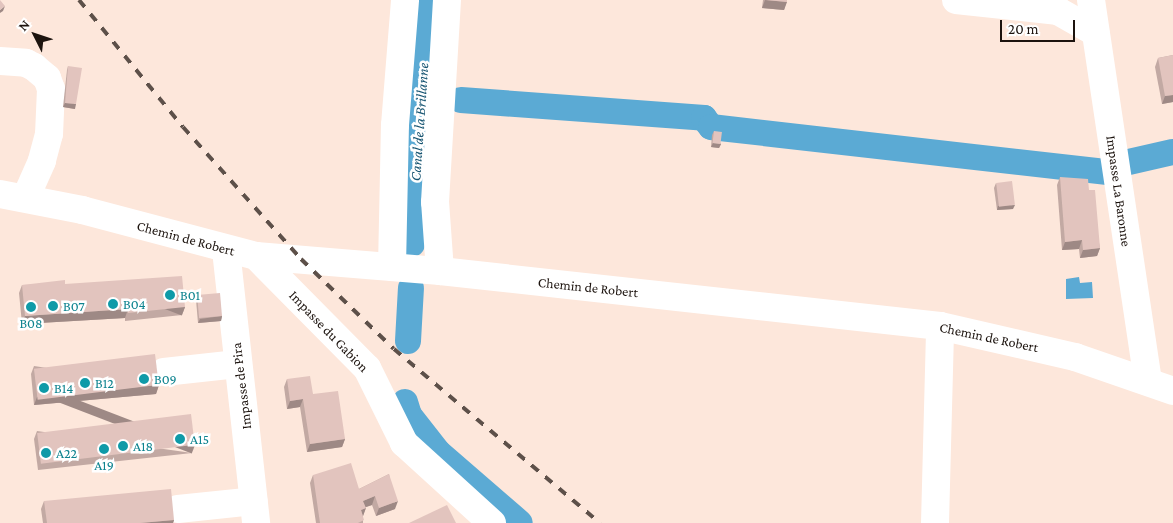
<!DOCTYPE html>
<style>
body{margin:0}
#map{position:relative;width:1173px;height:523px;overflow:hidden;background:#fde7db;font-family:"Crimson Pro",serif}
div>[style]{position:absolute}
.water>*{inset:0;background:#5baad4}
.canal>*{height:26px;margin:-13px;padding:0 13px;transform-origin:13px;border-radius:13px;background:#5baad4}
.minor>*{height:28px;margin:-14px;padding:0 14px;transform-origin:14px;border-radius:14px;background:#fff}
.rail>*{height:4px;margin-top:-2px;transform-origin:0;background:repeating-linear-gradient(90deg,#5d5049 0 9px,transparent 0 18px)}
.wall>*{inset:0;background:#c2a9a3}
.shaded-wall>*{inset:0;background:#9e8985;transform-origin:0 0}
.building>*{inset:0;background:#e2c4be;transform-origin:0 0}
.dots>*{width:14px;height:14px;translate:-50% -50%;box-sizing:border-box;border:2px solid #fff;border-radius:50%}
span{translate:-50% -50%;white-space:nowrap;text-align:center;line-height:1.15;-webkit-text-stroke:5px #fff;paint-order:stroke}
.street-label{font-size:14px;color:#1c130e}
.culture-label{font-size:14px;color:#0d838f}
.left{translate:0 -50%;text-align:left}
.water-label{font-size:15px;color:#175572;font-style:italic}
.north{position:absolute;left:10px;top:10px;width:50px;height:50px;-webkit-text-stroke:4px #fff;paint-order:stroke;rotate:311deg;font-size:14px;font-weight:700;line-height:20px;text-align:center;color:#1c130e}
.north::after{content:'';display:block;margin:auto;width:18px;height:22px;background:#1c130e;clip-path:polygon(50% 0,100% 100%,50% 72%,0 100%)}
.scale{position:absolute;left:1000px;top:20px;width:75px;height:22px;box-sizing:border-box;border:2px solid #1c130e;border-top:0;padding-left:6px;font-size:15px;line-height:18px;white-space:nowrap;color:#1c130e;-webkit-text-stroke:4px #fff;paint-order:stroke}
</style>
<div id="map">
<div class="water">
<div style="clip-path:polygon(1079px 277px,1080px 283px,1092px 282px,1093px 298px,1066px 299px,1066px 279px)"></div>
</div>
<div class="canal">
<div style="left:461px;top:100px;width:244px;rotate:4.2deg"></div>
<div style="left:704px;top:118px;width:11px;rotate:52deg"></div>
<div style="left:711px;top:127px;width:397px;rotate:6.5deg"></div>
<div style="left:1120px;top:164px;width:54px;rotate:-12.8deg"></div>
<div style="left:412px;top:244px;width:245px;rotate:-86.2deg"></div>
<div style="left:408px;top:341px;width:53px;rotate:-86.8deg"></div>
<div style="left:405px;top:402px;width:14px;rotate:73deg"></div>
<div style="left:409px;top:415px;width:47px;rotate:51.9deg"></div>
<div style="left:438px;top:452px;width:108px;rotate:40.9deg"></div>
</div>
<div class="minor">
<div style="left:956px;top:0;width:103px;rotate:6.2deg"></div>
<div style="left:1058px;top:11px;width:43px;rotate:29.6deg"></div>
<div style="left:1091px;top:0;width:386px;rotate:81.5deg"></div>
<div style="left:0;top:61px;width:26px;rotate:4deg"></div>
<div style="left:26px;top:63px;width:9px;rotate:27deg"></div>
<div style="left:34px;top:67px;width:17px;rotate:40deg"></div>
<div style="left:47px;top:78px;width:12px;rotate:70deg"></div>
<div style="left:51px;top:89px;width:45px;rotate:92.5deg"></div>
<div style="left:49px;top:134px;width:28px;rotate:105deg"></div>
<div style="left:42px;top:161px;width:39px;rotate:114deg"></div>
<div style="left:0;top:194px;width:84px;rotate:11deg"></div>
<div style="left:82px;top:210px;width:180px;rotate:14.8deg"></div>
<div style="left:256px;top:256px;width:185px;rotate:4.7deg"></div>
<div style="left:440px;top:271px;width:503px;rotate:6.28deg"></div>
<div style="left:940px;top:326px;width:139px;rotate:12.9deg"></div>
<div style="left:1075px;top:357px;width:104px;rotate:19.1deg"></div>
<div style="left:226px;top:250px;width:275px;rotate:83.7deg"></div>
<div style="left:256px;top:256px;width:158px;rotate:45.3deg"></div>
<div style="left:367px;top:368px;width:84px;rotate:63.7deg"></div>
<div style="left:404px;top:443px;width:119px;rotate:42.3deg"></div>
<div style="left:392px;top:267px;width:142px;rotate:-88.8deg"></div>
<div style="left:395px;top:125px;width:125px;rotate:-85.4deg"></div>
<div style="left:440px;top:271px;width:69px;rotate:-94.1deg"></div>
<div style="left:435px;top:202px;width:202px;rotate:-86.6deg"></div>
<div style="left:164px;top:372px;width:74px;rotate:-6.2deg"></div>
<div style="left:178px;top:509px;width:76px;rotate:-6deg"></div>
<div style="left:935px;top:523px;width:197px;rotate:-88.5deg"></div>
</div>
<div class="rail">
<div style="left:79px;top:0;width:164px;rotate:50.7deg"></div>
<div style="left:183px;top:127px;width:177px;rotate:48.2deg"></div>
<div style="left:301px;top:259px;width:129px;rotate:44.1deg"></div>
<div style="left:394px;top:349px;width:270px;rotate:40.2deg"></div>
</div>
<div class="wall">
<div style="clip-path:polygon(763px 0,787px 0,784px 10px,762px 8px)"></div>
<div style="clip-path:polygon(1173px 55px,1173px 102px,1162px 104px,1155px 67px,1158px 58px)"></div>
<div style="clip-path:polygon(68px 66px,75px 109px,63px 107px,67px 70px)"></div>
<div style="clip-path:polygon(714px 131px,721px 144px,719px 148px,711px 147px,712px 135px)"></div>
<div style="clip-path:polygon(1060px 177px,1089px 190px,1100px 248px,1097px 256px,1080px 258px,1079px 249px,1062px 250px,1057px 185px)"></div>
<div style="clip-path:polygon(996px 183px,1013px 209px,997px 210px,994px 188px)"></div>
<div style="clip-path:polygon(65px 284px,185px 307px,182px 315px,125px 321px,125px 318px,22px 324px,19px 293px,22px 285px)"></div>
<div style="clip-path:polygon(197px 295px,222px 316px,221px 321px,198px 323px,196px 300px)"></div>
<div style="clip-path:polygon(34px 366px,159px 385px,156px 394px,34px 405px,31px 374px)"></div>
<div style="clip-path:polygon(287px 379px,313px 394px,345px 439px,342px 447px,307px 452px,300px 407px,287px 409px,284px 387px)"></div>
<div style="clip-path:polygon(37px 431px,192px 453px,38px 470px,34px 439px)"></div>
<div style="clip-path:polygon(389px 474px,395px 509px,376px 516px,372px 505px,366px 507px,363px 516px,363px 523px,316px 523px,310px 483px,313px 475px,359px 489px)"></div>
<div style="clip-path:polygon(44px 501px,174px 520px,173px 523px,43px 523px,41px 509px)"></div>
</div>
<div class="shaded-wall">
<div style="clip-path:polygon(765px 0,787px 2px,784px 10px,762px 8px)"></div>
<div style="clip-path:polygon(5px 6px,3px 11px,0 13px,0 10px)"></div>
<div style="clip-path:polygon(1173px 95px,1173px 102px,1162px 104px,1165px 96px)"></div>
<div style="clip-path:polygon(65px 103px,76px 104px,75px 109px,63px 107px)"></div>
<div style="clip-path:polygon(713px 143px,721px 144px,719px 148px,711px 147px)"></div>
<div style="clip-path:polygon(1015px 205px,1013px 209px,997px 210px,998px 206px)"></div>
<div style="clip-path:polygon(1082px 240px,1079px 249px,1062px 250px,1065px 242px)"></div>
<div style="clip-path:polygon(1100px 248px,1097px 256px,1080px 258px,1083px 250px)"></div>
<div style="left:185px;top:307px;width:9px;height:57px;rotate:111deg"></div>
<div style="clip-path:polygon(128px 309px,125px 318px,22px 324px,25px 316px)"></div>
<div style="clip-path:polygon(222px 316px,221px 321px,198px 323px,200px 319px)"></div>
<div style="clip-path:polygon(159px 385px,156px 394px,34px 405px,37px 397px)"></div>
<div style="clip-path:polygon(303px 399px,300px 407px,287px 409px,290px 401px)"></div>
<div style="clip-path:polygon(345px 439px,342px 447px,307px 452px,310px 444px)"></div>
<div style="left:195px;top:445px;width:9px;height:156px;rotate:111deg"></div>
<div style="clip-path:polygon(375px 496px,372px 505px,360px 509px,363px 501px)"></div>
<div style="clip-path:polygon(398px 501px,395px 509px,376px 516px,379px 508px)"></div>
<div style="clip-path:polygon(366px 508px,363px 516px,361px 510px)"></div>
<div style="clip-path:polygon(174px 520px,173px 523px,140px 523px)"></div>
</div>
<div class="building">
<div style="clip-path:polygon(0 0,5px 6px,0 10px)"></div>
<div style="clip-path:polygon(766px 0,787px 0,787px 2px)"></div>
<div style="clip-path:polygon(1173px 55px,1173px 95px,1165px 96px,1158px 58px)"></div>
<div style="clip-path:polygon(68px 66px,82px 68px,76px 104px,65px 103px)"></div>
<div style="left:714px;top:131px;width:8px;height:12px;rotate:7deg"></div>
<div style="clip-path:polygon(1060px 177px,1088px 179px,1089px 190px,1095px 190px,1100px 248px,1083px 250px,1082px 240px,1065px 242px)"></div>
<div style="left:1012px;top:181px;width:24px;height:16px;rotate:83deg"></div>
<div style="clip-path:polygon(182px 276px,185px 307px,128px 313px,128px 309px,25px 316px,22px 285px,65px 280px,65px 284px)"></div>
<div style="left:220px;top:293px;width:23px;height:23px;rotate:85deg"></div>
<div style="left:155px;top:354px;width:31px;height:122px;rotate:83deg"></div>
<div style="clip-path:polygon(310px 376px,313px 394px,338px 391px,345px 439px,310px 444px,303px 399px,290px 401px,287px 379px)"></div>
<div style="left:191px;top:414px;width:31px;height:155px;rotate:83deg"></div>
<div style="clip-path:polygon(351px 463px,359px 489px,389px 474px,398px 501px,379px 508px,375px 496px,363px 501px,366px 508px,361px 510px,364px 520px,358px 523px,320px 523px,313px 475px)"></div>
<div style="clip-path:polygon(171px 489px,174px 520px,140px 523px,47px 523px,44px 501px)"></div>
<div style="clip-path:polygon(447px 505px,456px 523px,409px 523px)"></div>
</div>
<div class="dots">
<div style="left:170px;top:295px;background:#0f9aa8"></div>
<div style="left:113px;top:304px;background:#0f9aa8"></div>
<div style="left:53px;top:306px;background:#0f9aa8"></div>
<div style="left:31px;top:307px;background:#0f9aa8"></div>
<div style="left:144px;top:379px;background:#0f9aa8"></div>
<div style="left:85px;top:383px;background:#0f9aa8"></div>
<div style="left:44px;top:388px;background:#0f9aa8"></div>
<div style="left:180px;top:439px;background:#0f9aa8"></div>
<div style="left:123px;top:446px;background:#0f9aa8"></div>
<div style="left:104px;top:449px;background:#0f9aa8"></div>
<div style="left:46px;top:453px;background:#0f9aa8"></div>
</div>
<div class="street-label">
<span style="left:1119px;top:191px;rotate:82deg">Impasse La Baronne</span>
<span style="left:186px;top:238px;rotate:15deg">Chemin de Robert</span>
<span style="left:588px;top:287px;rotate:6deg">Chemin de Robert</span>
<span style="left:329px;top:331px;rotate:46deg">Impasse du Gabion</span>
<span style="left:989px;top:337px;rotate:12deg">Chemin de Robert</span>
<span style="left:241px;top:386px;rotate:-97deg">Impasse de Pira</span>
</div>
<div class="culture-label">
<span class="left" style="left:180px;top:295px">B01</span>
<span class="left" style="left:123px;top:304px">B04</span>
<span class="left" style="left:63px;top:306px">B07</span>
<span style="left:31px;top:323px">B08</span>
<span class="left" style="left:154px;top:379px">B09</span>
<span class="left" style="left:95px;top:383px">B12</span>
<span class="left" style="left:54px;top:388px">B14</span>
<span class="left" style="left:190px;top:439px">A15</span>
<span class="left" style="left:133px;top:446px">A18</span>
<span class="left" style="left:56px;top:453px">A22</span>
<span style="left:104px;top:465px">A19</span>
</div>
<div class="water-label">
<span style="left:420px;top:122px;rotate:-86deg">Canal de la Brillanne</span>
</div>
<div class="north">N</div>
<div class="scale">20 m</div>
</div>
